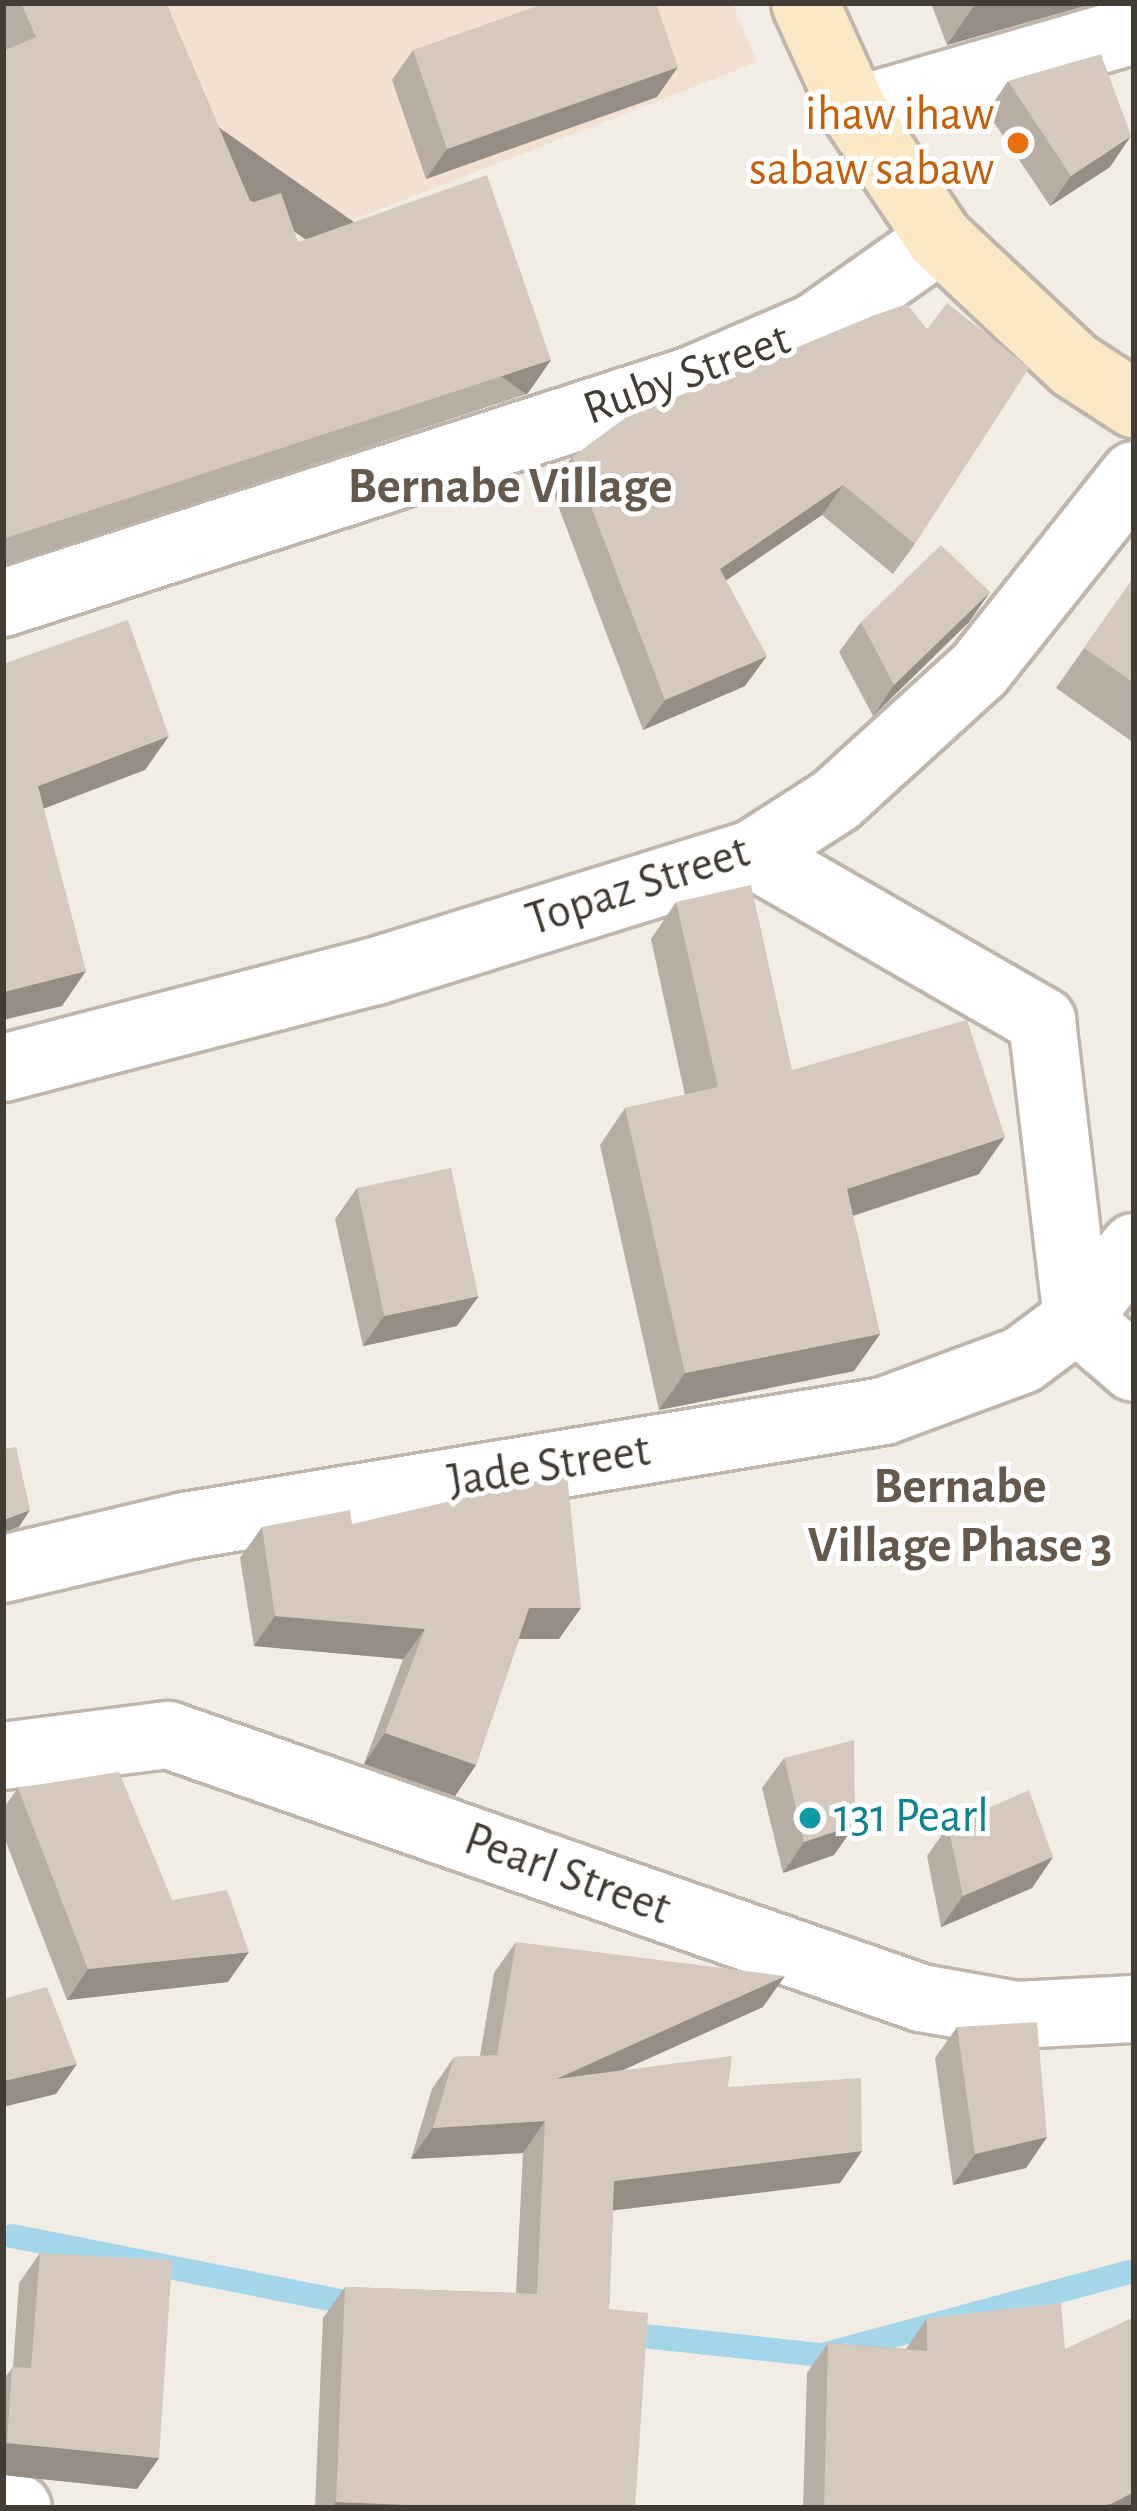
<!DOCTYPE html>
<style>
body{margin:0}
#map{position:relative;width:1137px;height:2511px;overflow:hidden;background:#f1ece4;font-family:"Alegreya Sans",sans-serif}
div>[style]{position:absolute}
.commercial>*{inset:0;background:#f2e0d0}
.stream>*{height:24px;margin:-12px;padding:0 12px;transform-origin:12px;border-radius:12px;background:#a3d5eb}
.roads{filter:drop-shadow(3px 0 #bfb5aa) drop-shadow(-3px 0 #bfb5aa) drop-shadow(0 3px #bfb5aa) drop-shadow(0 -3px #bfb5aa)}
.minor>*{height:66px;margin:-33px;padding:0 33px;transform-origin:33px;border-radius:33px;background:#fff}
.tertiary>*{height:66px;margin:-33px;padding:0 33px;transform-origin:33px;border-radius:33px;background:#fff}
.secondary>*{height:66px;margin:-33px;padding:0 33px;transform-origin:33px;border-radius:33px;background:#fbe8c4}
.wall>*{inset:0;background:#b7ada3}
.shaded-wall>*{inset:0;background:#958d84;transform-origin:0 0}
.building>*{inset:0;background:#d5c9bd;transform-origin:0 0}
.dots>*{width:33px;height:33px;translate:-50% -50%;box-sizing:border-box;border:6px solid #fff;border-radius:50%}
span{translate:-50% -50%;white-space:nowrap;text-align:center;line-height:1.15;-webkit-text-stroke:10px #fff;paint-order:stroke}
.food-label{font-size:48px;color:#c56008}
.right{translate:-100% -50%;text-align:right}
.street-label{font-size:48px;color:#433c34}
.culture-label{font-size:48px;color:#0d838f}
.left{translate:0 -50%;text-align:left}
.neighbourhood-label{font-size:51px;color:#65584c;font-weight:700}
.frame{position:absolute;inset:0;border:6px solid #433c34;pointer-events:none}
</style>
<div id="map">
<div class="commercial">
<div style="clip-path:polygon(127px 3px,732px 3px,757px 62px,334px 227px,223px 227px)"></div>
</div>
<div class="stream">
<div style="left:12px;top:2236px;width:360px;rotate:11.2deg"></div>
<div style="left:615px;top:2333px;width:208px;rotate:6.1deg"></div>
<div style="left:822px;top:2355px;width:323px;rotate:-15.1deg"></div>
</div>
<div class="roads">
<div class="minor">
<div style="left:854px;top:111px;width:291px;rotate:-16.1deg"></div>
<div style="left:3px;top:603px;width:724px;rotate:-17.93deg"></div>
<div style="left:692px;top:380px;width:134px;rotate:-23.3deg"></div>
<div style="left:815px;top:327px;width:153px;rotate:-35.1deg"></div>
<div style="left:752px;top:854px;width:335px;rotate:29.9deg"></div>
<div style="left:1042px;top:1021px;width:300px;rotate:83.3deg"></div>
<div style="left:3px;top:1068px;width:385px;rotate:-14.6deg"></div>
<div style="left:376px;top:971px;width:394px;rotate:-17.3deg"></div>
<div style="left:752px;top:854px;width:100px;rotate:-32.7deg"></div>
<div style="left:836px;top:800px;width:193px;rotate:-42.3deg"></div>
<div style="left:979px;top:670px;width:249px;rotate:-51.5deg"></div>
<div style="left:1077px;top:1319px;width:75px;rotate:40.7deg"></div>
<div style="left:3px;top:1569px;width:187px;rotate:-13.3deg"></div>
<div style="left:185px;top:1526px;width:708px;rotate:-9.34deg"></div>
<div style="left:884px;top:1411px;width:147px;rotate:-20.3deg"></div>
<div style="left:1022px;top:1360px;width:69px;rotate:-36.7deg"></div>
<div style="left:1077px;top:1319px;width:92px;rotate:-51.6deg"></div>
<div style="left:3px;top:1756px;width:166px;rotate:-7.3deg"></div>
<div style="left:168px;top:1735px;width:798px;rotate:19.25deg"></div>
<div style="left:921px;top:1998px;width:97px;rotate:10.1deg"></div>
<div style="left:1016px;top:2015px;width:118px;rotate:-2.9deg"></div>
</div>
<div class="tertiary">
<div style="left:3px;top:2506px;width:15px;rotate:8deg"></div>
</div>
<div class="secondary">
<div style="left:805px;top:3px;width:119px;rotate:65.6deg"></div>
<div style="left:854px;top:111px;width:154px;rotate:56.1deg"></div>
<div style="left:940px;top:239px;width:184px;rotate:43.2deg"></div>
<div style="left:1074px;top:365px;width:72px;rotate:33deg"></div>
</div>
</div>
<div class="wall">
<div style="clip-path:polygon(3px 3px,166px 3px,251px 203px,298px 242px,551px 360px,527px 394px,3px 566px)"></div>
<div style="clip-path:polygon(931px 3px,1095px 3px,947px 45px)"></div>
<div style="clip-path:polygon(413px 50px,657px 97px,426px 179px,392px 80px)"></div>
<div style="clip-path:polygon(1008px 81px,1110px 167px,1050px 206px,987px 112px)"></div>
<div style="clip-path:polygon(875px 315px,915px 544px,893px 574px,822px 515px,726px 580px,745px 686px,643px 730px,551px 487px,572px 457px)"></div>
<div style="clip-path:polygon(1134px 577px,1134px 743px,1056px 688px)"></div>
<div style="clip-path:polygon(990px 592px,969px 622px,873px 716px,839px 652px,861px 622px)"></div>
<div style="clip-path:polygon(676px 902px,792px 1070px,979px 1174px,853px 1216px,880px 1334px,854px 1371px,659px 1410px,600px 1145px,625px 1108px,685px 1095px,651px 939px)"></div>
<div style="clip-path:polygon(357px 1188px,457px 1326px,363px 1346px,335px 1219px)"></div>
<div style="clip-path:polygon(352px 1524px,559px 1639px,519px 1639px,476px 1765px,455px 1796px,364px 1764px,403px 1659px,254px 1646px,240px 1558px,262px 1527px)"></div>
<div style="clip-path:polygon(784px 1758px,855px 1825px,834px 1855px,783px 1873px,762px 1788px)"></div>
<div style="clip-path:polygon(18px 1788px,172px 1900px,228px 1982px,67px 2000px,3px 1834px,3px 1809px)"></div>
<div style="clip-path:polygon(948px 1826px,1053px 1857px,1032px 1888px,941px 1927px,927px 1856px)"></div>
<div style="clip-path:polygon(516px 1942px,763px 2007px,623px 2070px,728px 2087px,862px 2151px,840px 2183px,613px 2210px,609px 2309px,635px 2508px,315px 2508px,323px 2318px,345px 2287px,516px 2293px,523px 2153px,411px 2159px,432px 2089px,454px 2057px,480px 2056px,494px 1973px)"></div>
<div style="clip-path:polygon(957px 2027px,1047px 2137px,1026px 2168px,953px 2185px,935px 2058px)"></div>
<div style="clip-path:polygon(40px 2253px,159px 2458px,137px 2489px,3px 2475px,3px 2380px,13px 2367px,19px 2283px)"></div>
<div style="clip-path:polygon(927px 2318px,1065px 2349px,1134px 2508px,803px 2508px,807px 2373px,828px 2343px,906px 2349px)"></div>
</div>
<div class="shaded-wall">
<div style="clip-path:polygon(976px 3px,1095px 3px,947px 45px)"></div>
<div style="clip-path:polygon(678px 67px,657px 97px,426px 179px,447px 149px)"></div>
<div style="clip-path:polygon(1131px 136px,1110px 167px,1050px 206px,1071px 176px)"></div>
<div style="left:551px;top:360px;width:42px;height:576px;rotate:125deg"></div>
<div style="clip-path:polygon(843px 485px,822px 515px,699px 599px,720px 569px)"></div>
<div style="clip-path:polygon(990px 592px,969px 622px,873px 716px,894px 685px)"></div>
<div style="clip-path:polygon(767px 656px,745px 686px,643px 730px,665px 700px)"></div>
<div style="clip-path:polygon(169px 736px,145px 770px,14px 820px,38px 786px)"></div>
<div style="clip-path:polygon(86px 971px,62px 1006px,3px 1020px,3px 992px)"></div>
<div style="clip-path:polygon(1005px 1137px,979px 1174px,821px 1226px,847px 1189px)"></div>
<div style="clip-path:polygon(479px 1296px,457px 1326px,363px 1346px,384px 1316px)"></div>
<div style="clip-path:polygon(880px 1334px,854px 1371px,659px 1410px,685px 1373px)"></div>
<div style="clip-path:polygon(30px 1510px,19px 1527px,3px 1532px,3px 1520px)"></div>
<div style="clip-path:polygon(529px 1608px,581px 1608px,559px 1639px,508px 1639px)"></div>
<div style="clip-path:polygon(275px 1616px,425px 1629px,403px 1659px,254px 1646px)"></div>
<div style="clip-path:polygon(385px 1733px,476px 1765px,455px 1796px,364px 1764px)"></div>
<div style="clip-path:polygon(855px 1825px,834px 1855px,783px 1873px,804px 1842px)"></div>
<div style="clip-path:polygon(1053px 1857px,1032px 1888px,941px 1927px,963px 1896px)"></div>
<div style="clip-path:polygon(249px 1952px,228px 1982px,67px 2000px,88px 1969px)"></div>
<div style="clip-path:polygon(785px 1976px,763px 2007px,534px 2110px,556px 2079px)"></div>
<div style="clip-path:polygon(77px 2064px,56px 2094px,3px 2107px,3px 2081px)"></div>
<div style="clip-path:polygon(545px 2121px,523px 2153px,411px 2159px,433px 2128px)"></div>
<div style="clip-path:polygon(1047px 2137px,1026px 2168px,953px 2185px,975px 2154px)"></div>
<div style="clip-path:polygon(862px 2151px,840px 2183px,592px 2213px,614px 2181px)"></div>
<div style="clip-path:polygon(7px 2443px,159px 2458px,137px 2489px,3px 2475px,3px 2449px)"></div>
<div style="clip-path:polygon(1134px 2492px,1134px 2508px,1082px 2508px)"></div>
<div style="clip-path:polygon(336px 2502px,487px 2508px,332px 2508px)"></div>
</div>
<div class="building">
<div style="clip-path:polygon(21px 3px,166px 3px,251px 203px,281px 193px,298px 242px,487px 175px,551px 360px,3px 539px,3px 51px,36px 37px)"></div>
<div style="clip-path:polygon(546px 3px,656px 3px,678px 67px,447px 149px,413px 50px)"></div>
<div style="clip-path:polygon(1101px 54px,1131px 136px,1071px 176px,1008px 81px)"></div>
<div style="clip-path:polygon(947px 303px,1029px 368px,915px 544px,843px 485px,720px 569px,767px 656px,665px 700px,572px 457px,625px 418px,875px 315px,907px 304px,927px 329px)"></div>
<div style="clip-path:polygon(941px 545px,990px 592px,894px 685px,861px 622px)"></div>
<div style="clip-path:polygon(1134px 577px,1134px 683px,1084px 648px)"></div>
<div style="clip-path:polygon(128px 620px,169px 736px,38px 786px,86px 971px,3px 992px,3px 664px)"></div>
<div style="clip-path:polygon(751px 885px,792px 1070px,967px 1020px,1005px 1137px,847px 1189px,880px 1334px,685px 1373px,625px 1108px,718px 1087px,676px 902px)"></div>
<div style="left:451px;top:1168px;width:131px;height:96px;rotate:78deg"></div>
<div style="clip-path:polygon(16px 1447px,30px 1510px,3px 1520px,3px 1449px)"></div>
<div style="clip-path:polygon(567px 1474px,581px 1608px,529px 1608px,476px 1765px,385px 1733px,425px 1629px,275px 1616px,262px 1527px,350px 1510px,352px 1524px)"></div>
<div style="clip-path:polygon(854px 1740px,855px 1825px,804px 1842px,784px 1758px)"></div>
<div style="clip-path:polygon(119px 1772px,172px 1900px,227px 1890px,249px 1952px,88px 1969px,18px 1788px)"></div>
<div style="clip-path:polygon(1029px 1790px,1053px 1857px,963px 1896px,948px 1826px)"></div>
<div style="clip-path:polygon(516px 1942px,785px 1976px,556px 2079px,732px 2056px,728px 2087px,861px 2078px,862px 2151px,614px 2181px,609px 2309px,648px 2313px,635px 2508px,487px 2508px,336px 2502px,345px 2287px,537px 2294px,545px 2121px,433px 2128px,454px 2057px,497px 2055px)"></div>
<div style="clip-path:polygon(47px 1987px,77px 2064px,3px 2081px,3px 1999px)"></div>
<div style="clip-path:polygon(1037px 2022px,1047px 2137px,975px 2154px,957px 2027px)"></div>
<div style="clip-path:polygon(40px 2253px,172px 2260px,159px 2458px,7px 2443px,12px 2367px,31px 2368px)"></div>
<div style="clip-path:polygon(1061px 2303px,1065px 2349px,1134px 2317px,1134px 2492px,1111px 2504px,1082px 2508px,824px 2508px,828px 2343px,927px 2351px,927px 2318px)"></div>
</div>
<div class="dots">
<div style="left:1018px;top:143px;background:#e8710a"></div>
<div style="left:810px;top:1818px;background:#0f9aa8"></div>
</div>
<div class="food-label">
<span class="right" style="left:994px;top:143px">ihaw ihaw<br>sabaw sabaw</span>
</div>
<div class="street-label">
<span style="left:687px;top:375px;rotate:-20deg">Ruby Street</span>
<span style="left:638px;top:887px;rotate:-18deg">Topaz Street</span>
<span style="left:549px;top:1467px;rotate:-9deg">Jade Street</span>
<span style="left:567px;top:1875px;rotate:20deg">Pearl Street</span>
</div>
<div class="culture-label">
<span class="left" style="left:834px;top:1818px">131 Pearl</span>
</div>
<div class="neighbourhood-label">
<span style="left:510px;top:487px">Bernabe Village</span>
<span style="left:960px;top:1517px">Bernabe<br>Village Phase 3</span>
</div>
<div class="frame"></div>
</div>
